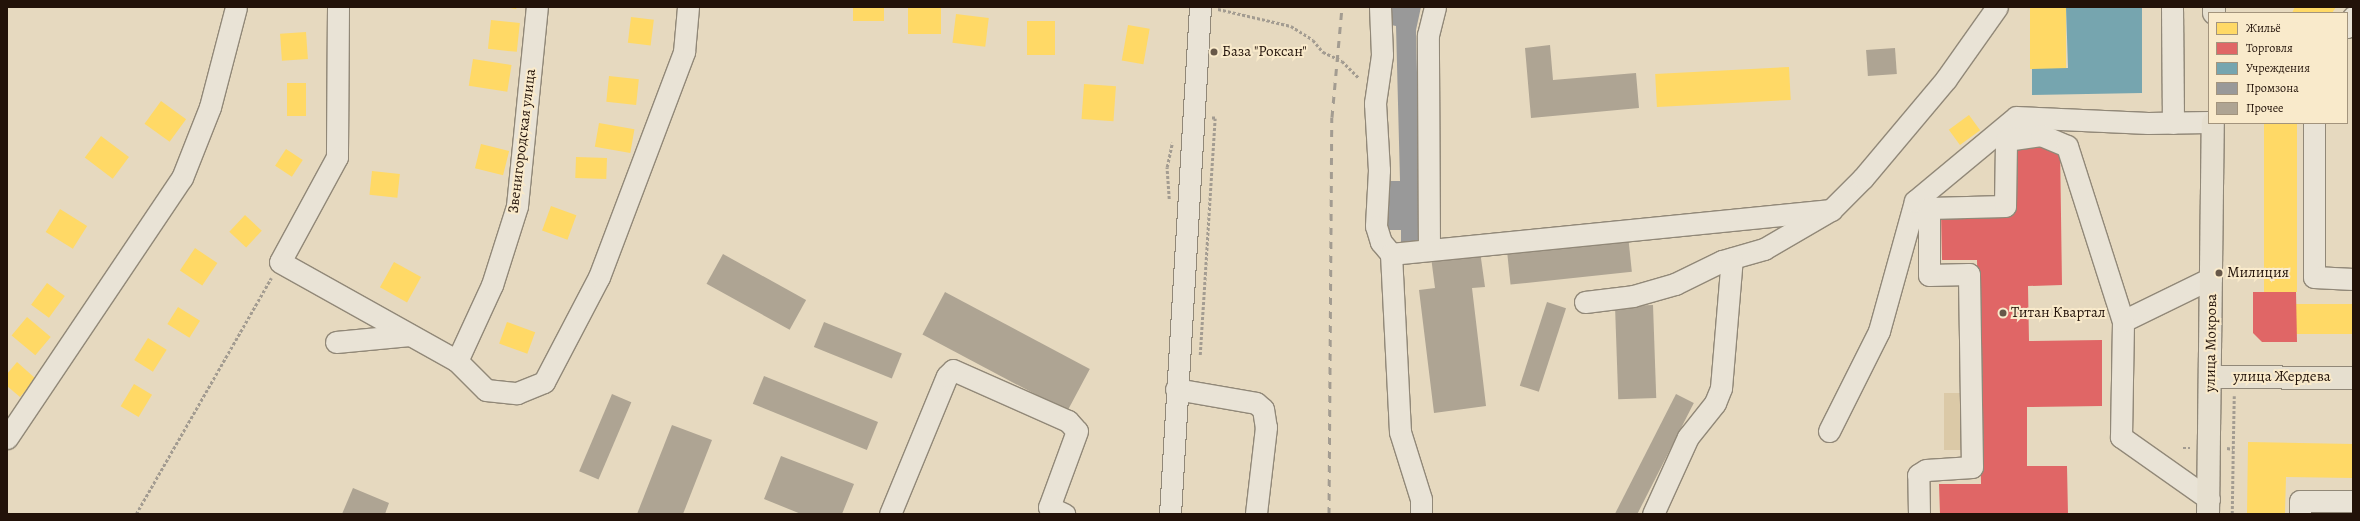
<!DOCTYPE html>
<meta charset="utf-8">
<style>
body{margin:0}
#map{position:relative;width:2360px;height:521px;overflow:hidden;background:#e6d9bf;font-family:Alegreya,serif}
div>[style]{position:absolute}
.green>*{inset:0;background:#dbc9a7;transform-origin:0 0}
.homes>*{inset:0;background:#ffd966;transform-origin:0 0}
.shops>*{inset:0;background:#e06666}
.public>*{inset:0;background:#76a5af}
.industry>*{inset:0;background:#999}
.building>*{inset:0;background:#aea493;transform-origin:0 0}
.path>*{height:2.5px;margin-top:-1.25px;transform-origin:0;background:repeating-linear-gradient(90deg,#a39c91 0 3px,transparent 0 5px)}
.roads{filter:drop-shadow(1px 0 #918878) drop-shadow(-1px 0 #918878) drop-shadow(0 1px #918878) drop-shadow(0 -1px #918878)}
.minor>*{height:21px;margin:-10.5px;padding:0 10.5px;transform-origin:10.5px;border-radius:10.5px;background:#e9e3d6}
.major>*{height:22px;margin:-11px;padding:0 11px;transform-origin:11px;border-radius:11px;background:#e6dfcf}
.rail>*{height:3px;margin-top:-1.5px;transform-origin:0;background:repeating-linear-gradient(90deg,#a39c91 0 7px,transparent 0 14px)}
.dots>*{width:11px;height:11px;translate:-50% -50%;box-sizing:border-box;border:2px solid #f9eacb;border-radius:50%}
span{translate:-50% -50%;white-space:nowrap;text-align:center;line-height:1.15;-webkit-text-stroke:4px #f9eacb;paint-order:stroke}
.poi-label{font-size:15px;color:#221209}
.left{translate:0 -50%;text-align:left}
.street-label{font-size:15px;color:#221209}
.frame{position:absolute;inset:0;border:8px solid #221209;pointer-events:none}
.legend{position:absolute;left:2208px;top:12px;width:140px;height:112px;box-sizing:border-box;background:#f9eacb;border:1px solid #a3947d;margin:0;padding:5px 7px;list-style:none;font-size:12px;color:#221209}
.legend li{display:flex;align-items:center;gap:8px;height:20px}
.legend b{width:20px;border:1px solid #a3947d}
</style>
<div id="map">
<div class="green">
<div style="left:1944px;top:393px;width:22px;height:57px"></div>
</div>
<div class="homes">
<div style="clip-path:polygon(502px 7px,517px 7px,516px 9px)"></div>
<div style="left:853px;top:7px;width:31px;height:14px"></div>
<div style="left:908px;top:7px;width:33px;height:27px"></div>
<div style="left:2030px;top:7px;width:36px;height:62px"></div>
<div style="clip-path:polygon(2295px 7px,2336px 7px,2332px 13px,2292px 13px)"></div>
<div style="left:956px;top:14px;width:33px;height:29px;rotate:7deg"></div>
<div style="left:631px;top:17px;width:23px;height:26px;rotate:7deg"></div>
<div style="left:491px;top:20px;width:29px;height:29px;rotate:6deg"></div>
<div style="left:1027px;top:21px;width:28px;height:34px"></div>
<div style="left:1128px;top:25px;width:22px;height:36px;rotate:10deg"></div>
<div style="left:306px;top:32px;width:27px;height:26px;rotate:86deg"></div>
<div style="left:473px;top:59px;width:39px;height:27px;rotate:9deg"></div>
<div style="left:1789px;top:67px;width:33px;height:134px;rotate:87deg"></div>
<div style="left:609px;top:76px;width:30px;height:26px;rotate:6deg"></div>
<div style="left:287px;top:83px;width:19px;height:33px"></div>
<div style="left:1084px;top:84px;width:32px;height:35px;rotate:4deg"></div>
<div style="left:161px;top:101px;width:31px;height:28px;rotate:36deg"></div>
<div style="left:1969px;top:115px;width:19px;height:25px;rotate:54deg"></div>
<div style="left:599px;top:123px;width:36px;height:24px;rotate:10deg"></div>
<div style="left:2264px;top:123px;width:33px;height:169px"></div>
<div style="left:101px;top:136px;width:35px;height:27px;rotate:37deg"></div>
<div style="left:481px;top:144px;width:29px;height:25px;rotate:14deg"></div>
<div style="left:286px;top:149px;width:20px;height:20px;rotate:33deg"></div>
<div style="left:576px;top:157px;width:31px;height:21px;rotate:2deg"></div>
<div style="left:372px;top:171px;width:28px;height:24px;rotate:6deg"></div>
<div style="left:551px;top:206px;width:27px;height:26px;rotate:20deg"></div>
<div style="left:60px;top:209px;width:32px;height:27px;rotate:32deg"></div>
<div style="left:245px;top:215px;width:23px;height:23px;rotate:43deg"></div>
<div style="left:195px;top:248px;width:27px;height:27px;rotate:34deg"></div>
<div style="left:394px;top:262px;width:31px;height:29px;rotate:29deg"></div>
<div style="left:47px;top:283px;width:22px;height:27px;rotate:36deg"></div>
<div style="left:2296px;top:304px;width:57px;height:30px"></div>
<div style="left:178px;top:307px;width:26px;height:20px;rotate:32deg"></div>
<div style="left:27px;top:317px;width:31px;height:24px;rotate:40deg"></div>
<div style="left:507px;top:322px;width:30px;height:23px;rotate:20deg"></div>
<div style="left:148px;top:338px;width:22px;height:26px;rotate:32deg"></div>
<div style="clip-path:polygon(17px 362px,36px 379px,20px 397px,7px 386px,7px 374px)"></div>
<div style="left:134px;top:384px;width:21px;height:26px;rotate:31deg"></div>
<div style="clip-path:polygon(2248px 442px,2353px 444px,2353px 478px,2286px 477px,2285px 514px,2247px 514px)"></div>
</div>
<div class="shops">
<div style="clip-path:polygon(2013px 144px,2060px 144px,2062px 285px,2028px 286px,2029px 341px,2102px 340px,2102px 406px,2027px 407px,2027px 466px,2067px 466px,2068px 514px,1940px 514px,1939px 484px,1981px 484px,1977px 260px,1942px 260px,1941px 212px,2014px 211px)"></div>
<div style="clip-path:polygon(2253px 292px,2296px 292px,2297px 342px,2262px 342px,2253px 333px)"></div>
</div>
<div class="public">
<div style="clip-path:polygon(2066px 7px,2142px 7px,2142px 93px,2032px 95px,2032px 69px,2068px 68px)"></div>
</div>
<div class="industry">
<div style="clip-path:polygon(1386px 7px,1421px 7px,1416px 30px,1421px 245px,1401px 246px,1401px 230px,1383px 230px,1382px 181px,1400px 181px,1396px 26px,1382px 23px)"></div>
</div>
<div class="building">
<div style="clip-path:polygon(1550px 45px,1553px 80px,1636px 73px,1639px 108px,1531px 118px,1525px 48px)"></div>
<div style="left:1895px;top:48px;width:26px;height:29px;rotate:86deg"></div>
<div style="left:1628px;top:235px;width:37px;height:122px;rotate:84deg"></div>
<div style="clip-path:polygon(1480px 251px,1485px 287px,1472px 288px,1486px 406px,1434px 413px,1419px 290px,1435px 288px,1431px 257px)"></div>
<div style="left:723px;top:254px;width:95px;height:34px;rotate:29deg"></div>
<div style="left:945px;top:292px;width:164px;height:48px;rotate:28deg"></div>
<div style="left:1547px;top:302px;width:20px;height:88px;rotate:18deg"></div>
<div style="left:1653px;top:305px;width:93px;height:38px;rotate:88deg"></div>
<div style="left:824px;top:322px;width:84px;height:27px;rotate:22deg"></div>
<div style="left:764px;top:376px;width:123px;height:30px;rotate:22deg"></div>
<div style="left:612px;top:394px;width:21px;height:84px;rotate:23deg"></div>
<div style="left:1676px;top:394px;width:20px;height:135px;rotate:27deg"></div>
<div style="clip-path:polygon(672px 425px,712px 440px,683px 514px,637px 514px)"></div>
<div style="clip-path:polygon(781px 456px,854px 484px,842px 514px,801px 514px,764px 499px)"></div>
<div style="clip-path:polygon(353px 488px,389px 503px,385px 514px,342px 514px)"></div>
</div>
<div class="path">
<div style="left:1218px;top:9px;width:75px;rotate:13.1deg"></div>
<div style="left:1291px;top:26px;width:26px;rotate:32deg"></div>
<div style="left:1313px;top:40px;width:16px;rotate:50deg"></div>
<div style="left:1323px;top:52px;width:21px;rotate:25deg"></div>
<div style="left:1342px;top:61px;width:24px;rotate:45deg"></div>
<div style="left:1169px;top:199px;width:32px;rotate:-94deg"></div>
<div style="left:1167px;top:167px;width:25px;rotate:-78deg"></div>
<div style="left:1200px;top:355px;width:237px;rotate:-86.4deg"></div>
<div style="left:1215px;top:118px;width:3px;rotate:180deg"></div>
<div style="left:2183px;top:448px;width:7px"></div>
<div style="left:2227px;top:448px;width:6px;rotate:9deg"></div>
<div style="left:2233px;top:449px;width:53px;rotate:-88.9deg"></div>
<div style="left:136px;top:514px;width:272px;rotate:-60.2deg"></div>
<div style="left:2232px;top:514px;width:65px;rotate:-89.1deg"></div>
</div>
<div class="roads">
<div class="minor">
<div style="left:338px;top:7px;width:150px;rotate:90.4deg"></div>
<div style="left:337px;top:157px;width:119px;rotate:118.5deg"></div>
<div style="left:280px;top:262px;width:203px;rotate:29.2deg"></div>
<div style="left:457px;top:361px;width:41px;rotate:45deg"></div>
<div style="left:486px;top:390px;width:31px;rotate:6deg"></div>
<div style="left:517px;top:393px;width:29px;rotate:-22deg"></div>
<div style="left:544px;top:382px;width:119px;rotate:-62.4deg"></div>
<div style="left:599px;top:277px;width:241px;rotate:-69.3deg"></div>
<div style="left:684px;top:52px;width:45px;rotate:-84.9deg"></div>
<div style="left:1380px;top:7px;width:48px;rotate:87.6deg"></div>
<div style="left:1382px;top:55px;width:49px;rotate:98.3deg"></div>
<div style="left:1375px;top:103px;width:67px;rotate:86.6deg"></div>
<div style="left:1379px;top:170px;width:56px;rotate:93.1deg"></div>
<div style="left:1376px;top:226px;width:17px;rotate:73deg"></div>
<div style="left:1381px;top:242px;width:16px;rotate:50deg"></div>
<div style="left:1391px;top:254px;width:442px;rotate:-5.7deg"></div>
<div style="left:2172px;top:7px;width:116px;rotate:89.5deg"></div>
<div style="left:2347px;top:27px;width:12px;rotate:-59deg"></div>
<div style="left:2314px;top:123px;width:154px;rotate:90deg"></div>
<div style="left:2314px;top:277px;width:39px;rotate:3deg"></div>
<div style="left:1429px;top:249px;width:214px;rotate:-90.3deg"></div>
<div style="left:1428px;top:35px;width:29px;rotate:-76deg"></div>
<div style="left:1391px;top:254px;width:178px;rotate:87.1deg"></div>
<div style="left:1400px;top:432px;width:70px;rotate:72.6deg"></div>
<div style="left:1421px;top:499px;width:15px;rotate:90deg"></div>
<div style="left:1585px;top:302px;width:48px;rotate:-7.1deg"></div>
<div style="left:1633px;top:296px;width:44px;rotate:-15.9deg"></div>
<div style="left:1675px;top:284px;width:52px;rotate:-26.1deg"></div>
<div style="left:1722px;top:261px;width:44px;rotate:-15.9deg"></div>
<div style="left:1764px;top:249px;width:78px;rotate:-30.2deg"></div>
<div style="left:1831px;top:210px;width:45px;rotate:-45deg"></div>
<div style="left:1863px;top:178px;width:129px;rotate:-50deg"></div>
<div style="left:1946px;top:79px;width:88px;rotate:-54.7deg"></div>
<div style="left:336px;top:342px;width:74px;rotate:-5.4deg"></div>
<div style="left:457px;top:361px;width:84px;rotate:-65.3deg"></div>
<div style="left:492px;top:285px;width:83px;rotate:-72.4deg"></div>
<div style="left:517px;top:206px;width:200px;rotate:-84.3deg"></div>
<div style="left:1176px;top:389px;width:81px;rotate:9.9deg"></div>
<div style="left:1256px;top:403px;width:9px;rotate:41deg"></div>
<div style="left:1263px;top:409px;width:18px;rotate:81deg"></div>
<div style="left:1266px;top:427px;width:88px;rotate:96.6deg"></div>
<div style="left:1829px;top:431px;width:112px;rotate:-63.4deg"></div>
<div style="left:1879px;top:331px;width:135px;rotate:-74.5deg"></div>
<div style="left:1915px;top:201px;width:131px;rotate:-39.7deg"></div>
<div style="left:2016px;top:117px;width:132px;rotate:2.6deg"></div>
<div style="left:2148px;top:123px;width:61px;rotate:-0.9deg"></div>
<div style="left:7px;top:438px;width:313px;rotate:-56.1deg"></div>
<div style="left:182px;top:178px;width:76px;rotate:-68.5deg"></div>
<div style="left:210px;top:107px;width:103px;rotate:-75.4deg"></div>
<div style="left:2209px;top:499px;width:108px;rotate:-144.8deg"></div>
<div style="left:2121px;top:437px;width:116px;rotate:-89deg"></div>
<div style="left:2123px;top:321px;width:98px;rotate:-26deg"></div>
<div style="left:890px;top:514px;width:149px;rotate:-67.6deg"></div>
<div style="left:947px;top:376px;width:8px;rotate:-45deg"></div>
<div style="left:953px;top:370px;width:126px;rotate:23.9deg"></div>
<div style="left:1068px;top:421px;width:13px;rotate:48deg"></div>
<div style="left:1077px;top:431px;width:81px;rotate:110.2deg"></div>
<div style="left:1049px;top:507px;width:17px;rotate:25deg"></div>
<div style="left:1170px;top:514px;width:508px;rotate:-86.61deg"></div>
<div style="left:1653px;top:514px;width:85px;rotate:-65.6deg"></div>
<div style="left:1688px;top:437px;width:43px;rotate:-51.5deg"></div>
<div style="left:1715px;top:403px;width:16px;rotate:-68deg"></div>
<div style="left:1721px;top:388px;width:130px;rotate:-85.2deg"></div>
<div style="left:1919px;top:514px;width:39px;rotate:-91deg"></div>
<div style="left:1918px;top:475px;width:9px;rotate:-32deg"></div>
<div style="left:1926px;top:470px;width:46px;rotate:-3.7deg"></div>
<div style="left:1972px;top:467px;width:193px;rotate:-90.9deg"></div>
<div style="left:1969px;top:274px;width:40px;rotate:178.6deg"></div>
<div style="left:1929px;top:275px;width:67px;rotate:-90deg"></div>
<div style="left:1929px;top:208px;width:76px;rotate:-1.5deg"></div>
<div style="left:2005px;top:206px;width:66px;rotate:-89.1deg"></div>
<div style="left:2006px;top:140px;width:35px;rotate:-8deg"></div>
<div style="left:2041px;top:135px;width:28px;rotate:23deg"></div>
<div style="left:2067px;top:146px;width:184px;rotate:72.3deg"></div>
<div style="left:2300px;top:514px;width:13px;rotate:-90deg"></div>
<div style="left:2300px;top:501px;width:53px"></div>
</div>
<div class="major">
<div style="left:2214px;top:13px;width:6px;rotate:-90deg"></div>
<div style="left:2210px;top:377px;width:143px;rotate:0.4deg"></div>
<div style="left:2208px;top:514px;width:391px;rotate:-89.3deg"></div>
</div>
</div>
<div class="rail">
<div style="left:1329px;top:514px;width:397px;rotate:-89.6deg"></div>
<div style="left:1332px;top:117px;width:110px;rotate:-84.8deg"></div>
</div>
<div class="dots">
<div style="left:1214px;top:52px;background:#675849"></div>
<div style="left:2219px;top:273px;background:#675849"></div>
<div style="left:2003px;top:313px;background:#675849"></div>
</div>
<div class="poi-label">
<span class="left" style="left:1222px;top:52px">База "Роксан"</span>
<span class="left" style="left:2227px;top:273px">Милиция</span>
<span class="left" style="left:2011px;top:313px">Титан Квартал</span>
</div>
<div class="street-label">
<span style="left:522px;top:141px;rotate:-83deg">Звенигородская улица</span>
<span style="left:2211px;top:343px;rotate:-89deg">улица Мокрова</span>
<span style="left:2282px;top:377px">улица Жердева</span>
</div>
<div class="frame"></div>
<ul class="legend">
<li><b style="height:11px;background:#ffd966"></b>Жильё</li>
<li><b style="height:11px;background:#e06666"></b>Торговля</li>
<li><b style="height:11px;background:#76a5af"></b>Учреждения</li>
<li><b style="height:11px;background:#999"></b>Промзона</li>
<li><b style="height:11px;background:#aea493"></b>Прочее</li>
</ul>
</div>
